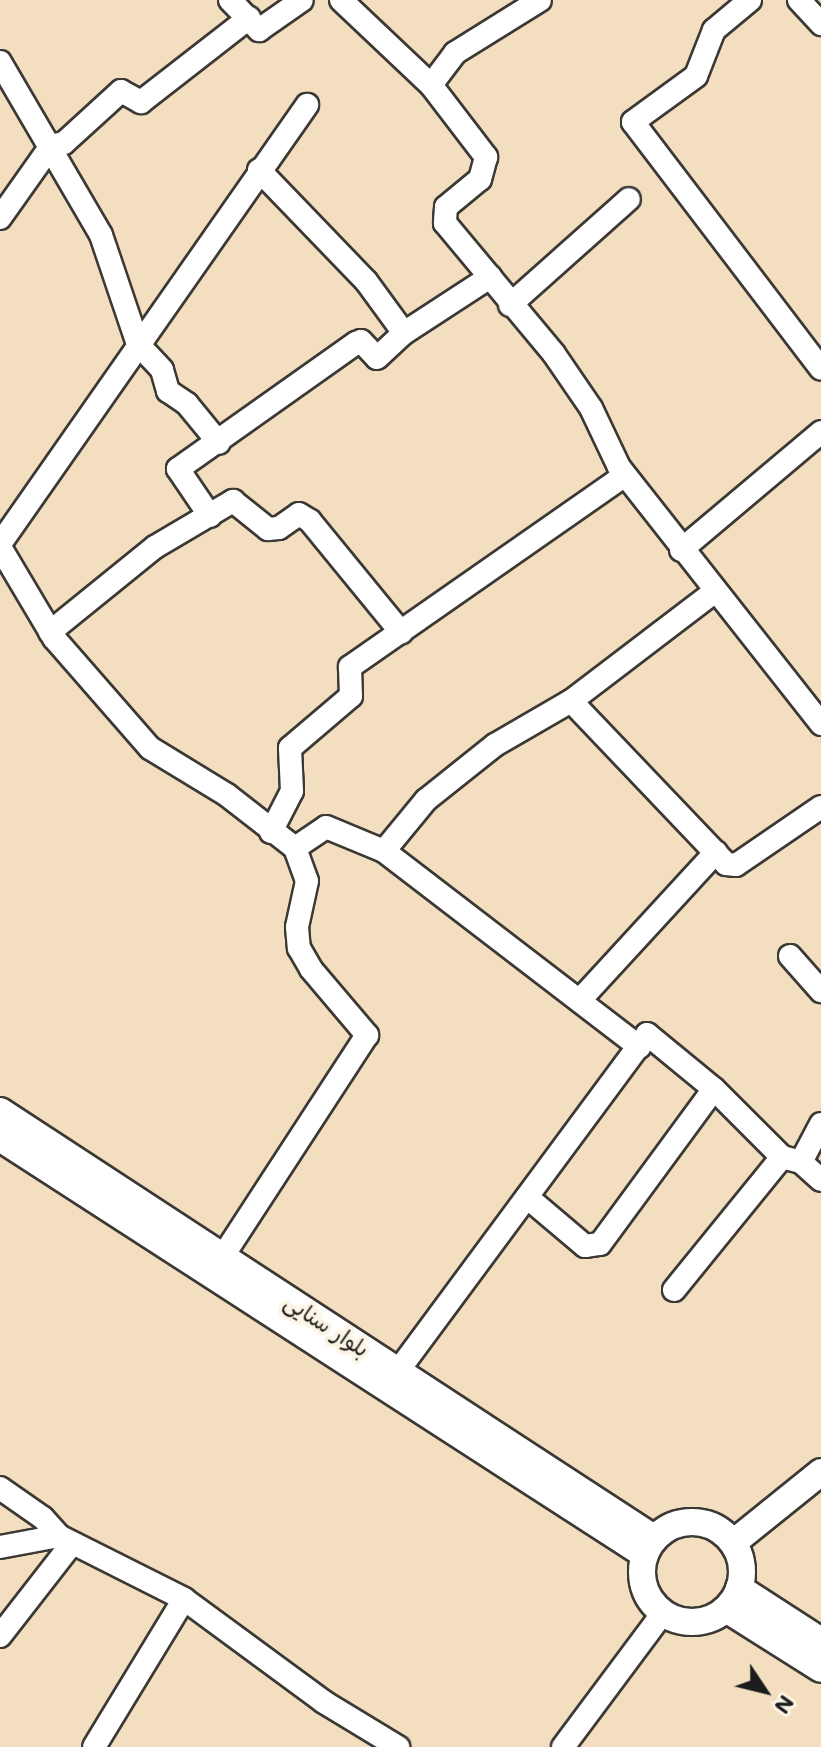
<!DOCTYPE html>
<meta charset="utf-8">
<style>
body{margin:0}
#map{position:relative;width:821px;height:1747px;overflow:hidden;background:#f4dec0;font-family:Mali,"Playpen Sans Arabic",sans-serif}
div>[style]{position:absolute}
.roads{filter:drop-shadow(2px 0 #3c3935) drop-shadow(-2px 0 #3c3935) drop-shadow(0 2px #3c3935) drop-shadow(0 -2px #3c3935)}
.minor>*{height:22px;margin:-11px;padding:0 11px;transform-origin:11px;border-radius:11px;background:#fff}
.major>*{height:26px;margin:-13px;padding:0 13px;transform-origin:13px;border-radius:13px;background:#fff}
.major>.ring{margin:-13px;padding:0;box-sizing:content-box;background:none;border:26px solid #fff;border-radius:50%}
span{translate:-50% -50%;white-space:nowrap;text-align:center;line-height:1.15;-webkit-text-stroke:8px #fcf5e5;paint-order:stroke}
.street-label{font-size:22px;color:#1c1c1c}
.north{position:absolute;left:725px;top:1651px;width:80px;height:80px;-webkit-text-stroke:6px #fcf5e5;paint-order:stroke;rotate:125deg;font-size:22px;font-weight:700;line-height:32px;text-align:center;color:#1c1c1c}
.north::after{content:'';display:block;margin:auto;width:28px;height:36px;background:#1c1c1c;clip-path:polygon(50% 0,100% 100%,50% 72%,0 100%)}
</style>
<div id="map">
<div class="roads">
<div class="minor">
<div style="left:230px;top:0;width:42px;rotate:46deg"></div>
<div style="left:259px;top:30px;width:52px;rotate:-34.9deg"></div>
<div style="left:341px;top:0;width:124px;rotate:43.4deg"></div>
<div style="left:431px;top:85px;width:91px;rotate:52.6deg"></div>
<div style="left:486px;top:157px;width:23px;rotate:105deg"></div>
<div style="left:480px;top:179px;width:44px;rotate:140.5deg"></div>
<div style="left:446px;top:207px;width:16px;rotate:94deg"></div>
<div style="left:445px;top:223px;width:170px;rotate:50.2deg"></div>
<div style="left:554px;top:354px;width:65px;rotate:55.6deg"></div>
<div style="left:591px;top:408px;width:65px;rotate:64.6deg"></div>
<div style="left:619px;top:467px;width:327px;rotate:51.8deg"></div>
<div style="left:750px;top:0;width:47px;rotate:140.2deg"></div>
<div style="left:714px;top:30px;width:49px;rotate:111.4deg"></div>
<div style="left:696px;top:76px;width:78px;rotate:143.9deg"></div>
<div style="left:633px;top:122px;width:310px;rotate:52.7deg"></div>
<div style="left:799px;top:0;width:33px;rotate:47deg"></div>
<div style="left:0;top:62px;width:200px;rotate:59.7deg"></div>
<div style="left:101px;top:235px;width:115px;rotate:71.3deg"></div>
<div style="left:138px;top:344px;width:35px;rotate:47deg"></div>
<div style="left:162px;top:370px;width:22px;rotate:74deg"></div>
<div style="left:168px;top:391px;width:23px;rotate:34deg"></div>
<div style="left:187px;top:404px;width:50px;rotate:50.6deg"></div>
<div style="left:431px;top:85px;width:40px;rotate:-53deg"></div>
<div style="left:455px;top:53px;width:100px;rotate:-31.9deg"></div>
<div style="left:259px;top:170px;width:154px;rotate:46.1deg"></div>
<div style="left:366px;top:281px;width:64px;rotate:53.8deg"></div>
<div style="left:0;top:218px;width:88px;rotate:-54.7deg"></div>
<div style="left:51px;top:146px;width:13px;rotate:-13deg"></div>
<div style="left:64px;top:143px;width:77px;rotate:-42.4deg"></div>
<div style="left:121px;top:91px;width:23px;rotate:29deg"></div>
<div style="left:141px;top:102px;width:137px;rotate:-37.9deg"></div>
<div style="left:510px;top:305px;width:159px;rotate:-41.7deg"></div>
<div style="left:210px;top:516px;width:57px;rotate:-124.2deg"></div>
<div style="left:178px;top:469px;width:218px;rotate:-35.3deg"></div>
<div style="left:356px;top:343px;width:5px;rotate:-22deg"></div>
<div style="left:361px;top:341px;width:23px;rotate:47deg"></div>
<div style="left:377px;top:358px;width:37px;rotate:-43deg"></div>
<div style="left:404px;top:333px;width:103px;rotate:-33.1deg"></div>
<div style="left:0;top:544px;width:536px;rotate:-55.03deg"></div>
<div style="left:0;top:547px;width:106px;rotate:59.3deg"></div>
<div style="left:54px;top:638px;width:146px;rotate:48.9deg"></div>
<div style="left:150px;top:748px;width:90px;rotate:31.4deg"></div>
<div style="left:227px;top:795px;width:86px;rotate:37.9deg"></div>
<div style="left:295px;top:848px;width:35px;rotate:70deg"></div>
<div style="left:307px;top:881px;width:47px;rotate:102.3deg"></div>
<div style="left:297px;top:927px;width:21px;rotate:85deg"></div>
<div style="left:299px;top:948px;width:24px;rotate:60deg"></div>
<div style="left:311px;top:969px;width:87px;rotate:49.7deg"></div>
<div style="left:367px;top:1035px;width:264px;rotate:123.1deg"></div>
<div style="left:681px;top:550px;width:183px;rotate:-40.1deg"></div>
<div style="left:50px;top:632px;width:135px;rotate:-39deg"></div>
<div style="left:155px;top:547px;width:91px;rotate:-30.5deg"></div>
<div style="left:233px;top:501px;width:45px;rotate:38.7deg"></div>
<div style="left:268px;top:529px;width:11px;rotate:-5deg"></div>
<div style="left:279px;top:528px;width:24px;rotate:-35deg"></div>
<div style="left:299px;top:514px;width:13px;rotate:32deg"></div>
<div style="left:310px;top:521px;width:144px;rotate:50.7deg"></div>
<div style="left:571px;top:701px;width:225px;rotate:46.4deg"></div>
<div style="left:726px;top:864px;width:10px;rotate:6deg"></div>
<div style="left:736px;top:865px;width:103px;rotate:-34.3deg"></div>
<div style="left:271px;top:832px;width:46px;rotate:-62.9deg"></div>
<div style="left:292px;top:791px;width:43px;rotate:-92.7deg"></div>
<div style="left:290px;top:748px;width:80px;rotate:-40.4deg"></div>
<div style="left:351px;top:696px;width:29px;rotate:-92deg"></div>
<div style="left:350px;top:667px;width:335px;rotate:-34.9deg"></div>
<div style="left:295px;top:848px;width:37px;rotate:-34deg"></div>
<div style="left:326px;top:827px;width:63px;rotate:22.5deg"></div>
<div style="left:384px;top:851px;width:322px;rotate:37.5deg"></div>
<div style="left:384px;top:851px;width:66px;rotate:-50.5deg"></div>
<div style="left:426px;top:800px;width:88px;rotate:-38.6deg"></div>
<div style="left:495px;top:745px;width:88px;rotate:-30.1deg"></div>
<div style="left:571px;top:701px;width:180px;rotate:-37.3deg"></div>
<div style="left:790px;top:956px;width:47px;rotate:48.5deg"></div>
<div style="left:580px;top:1000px;width:201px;rotate:-47.4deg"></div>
<div style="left:801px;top:1162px;width:27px;rotate:42deg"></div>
<div style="left:527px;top:1197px;width:76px;rotate:40.2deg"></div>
<div style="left:585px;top:1246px;width:15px;rotate:-8deg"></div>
<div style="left:600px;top:1244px;width:192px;rotate:-53.7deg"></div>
<div style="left:674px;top:1290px;width:171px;rotate:-50.9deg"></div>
<div style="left:398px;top:1371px;width:419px;rotate:-53.5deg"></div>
<div style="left:647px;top:1034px;width:87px;rotate:39.4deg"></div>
<div style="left:714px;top:1089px;width:96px;rotate:45deg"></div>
<div style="left:782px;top:1157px;width:20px;rotate:15deg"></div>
<div style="left:801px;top:1162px;width:43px;rotate:-62.2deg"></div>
<div style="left:0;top:1488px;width:52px;rotate:34.9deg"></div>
<div style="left:43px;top:1518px;width:24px;rotate:48deg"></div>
<div style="left:0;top:1547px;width:60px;rotate:-10.6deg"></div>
<div style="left:59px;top:1536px;width:140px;rotate:26.7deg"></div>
<div style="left:184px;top:1599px;width:174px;rotate:36.3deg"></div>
<div style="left:324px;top:1702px;width:87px;rotate:31.3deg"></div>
<div style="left:0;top:1636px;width:114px;rotate:-52.1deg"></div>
<div style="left:94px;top:1747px;width:173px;rotate:-58.7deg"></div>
<div style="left:563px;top:1747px;width:167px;rotate:-53.3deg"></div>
</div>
<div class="major">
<div style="left:0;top:1111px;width:782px;rotate:33.16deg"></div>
<div style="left:0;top:1138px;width:768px;rotate:32.88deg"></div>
<div class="ring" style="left:642px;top:1522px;width:74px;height:74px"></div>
<div style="left:733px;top:1543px;width:113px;rotate:-38.9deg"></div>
<div style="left:739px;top:1588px;width:98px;rotate:32.9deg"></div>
<div style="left:726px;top:1609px;width:112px;rotate:32.3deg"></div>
</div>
</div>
<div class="street-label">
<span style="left:327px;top:1325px;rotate:33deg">بلوار سنایی</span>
</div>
<div class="north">N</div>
</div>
